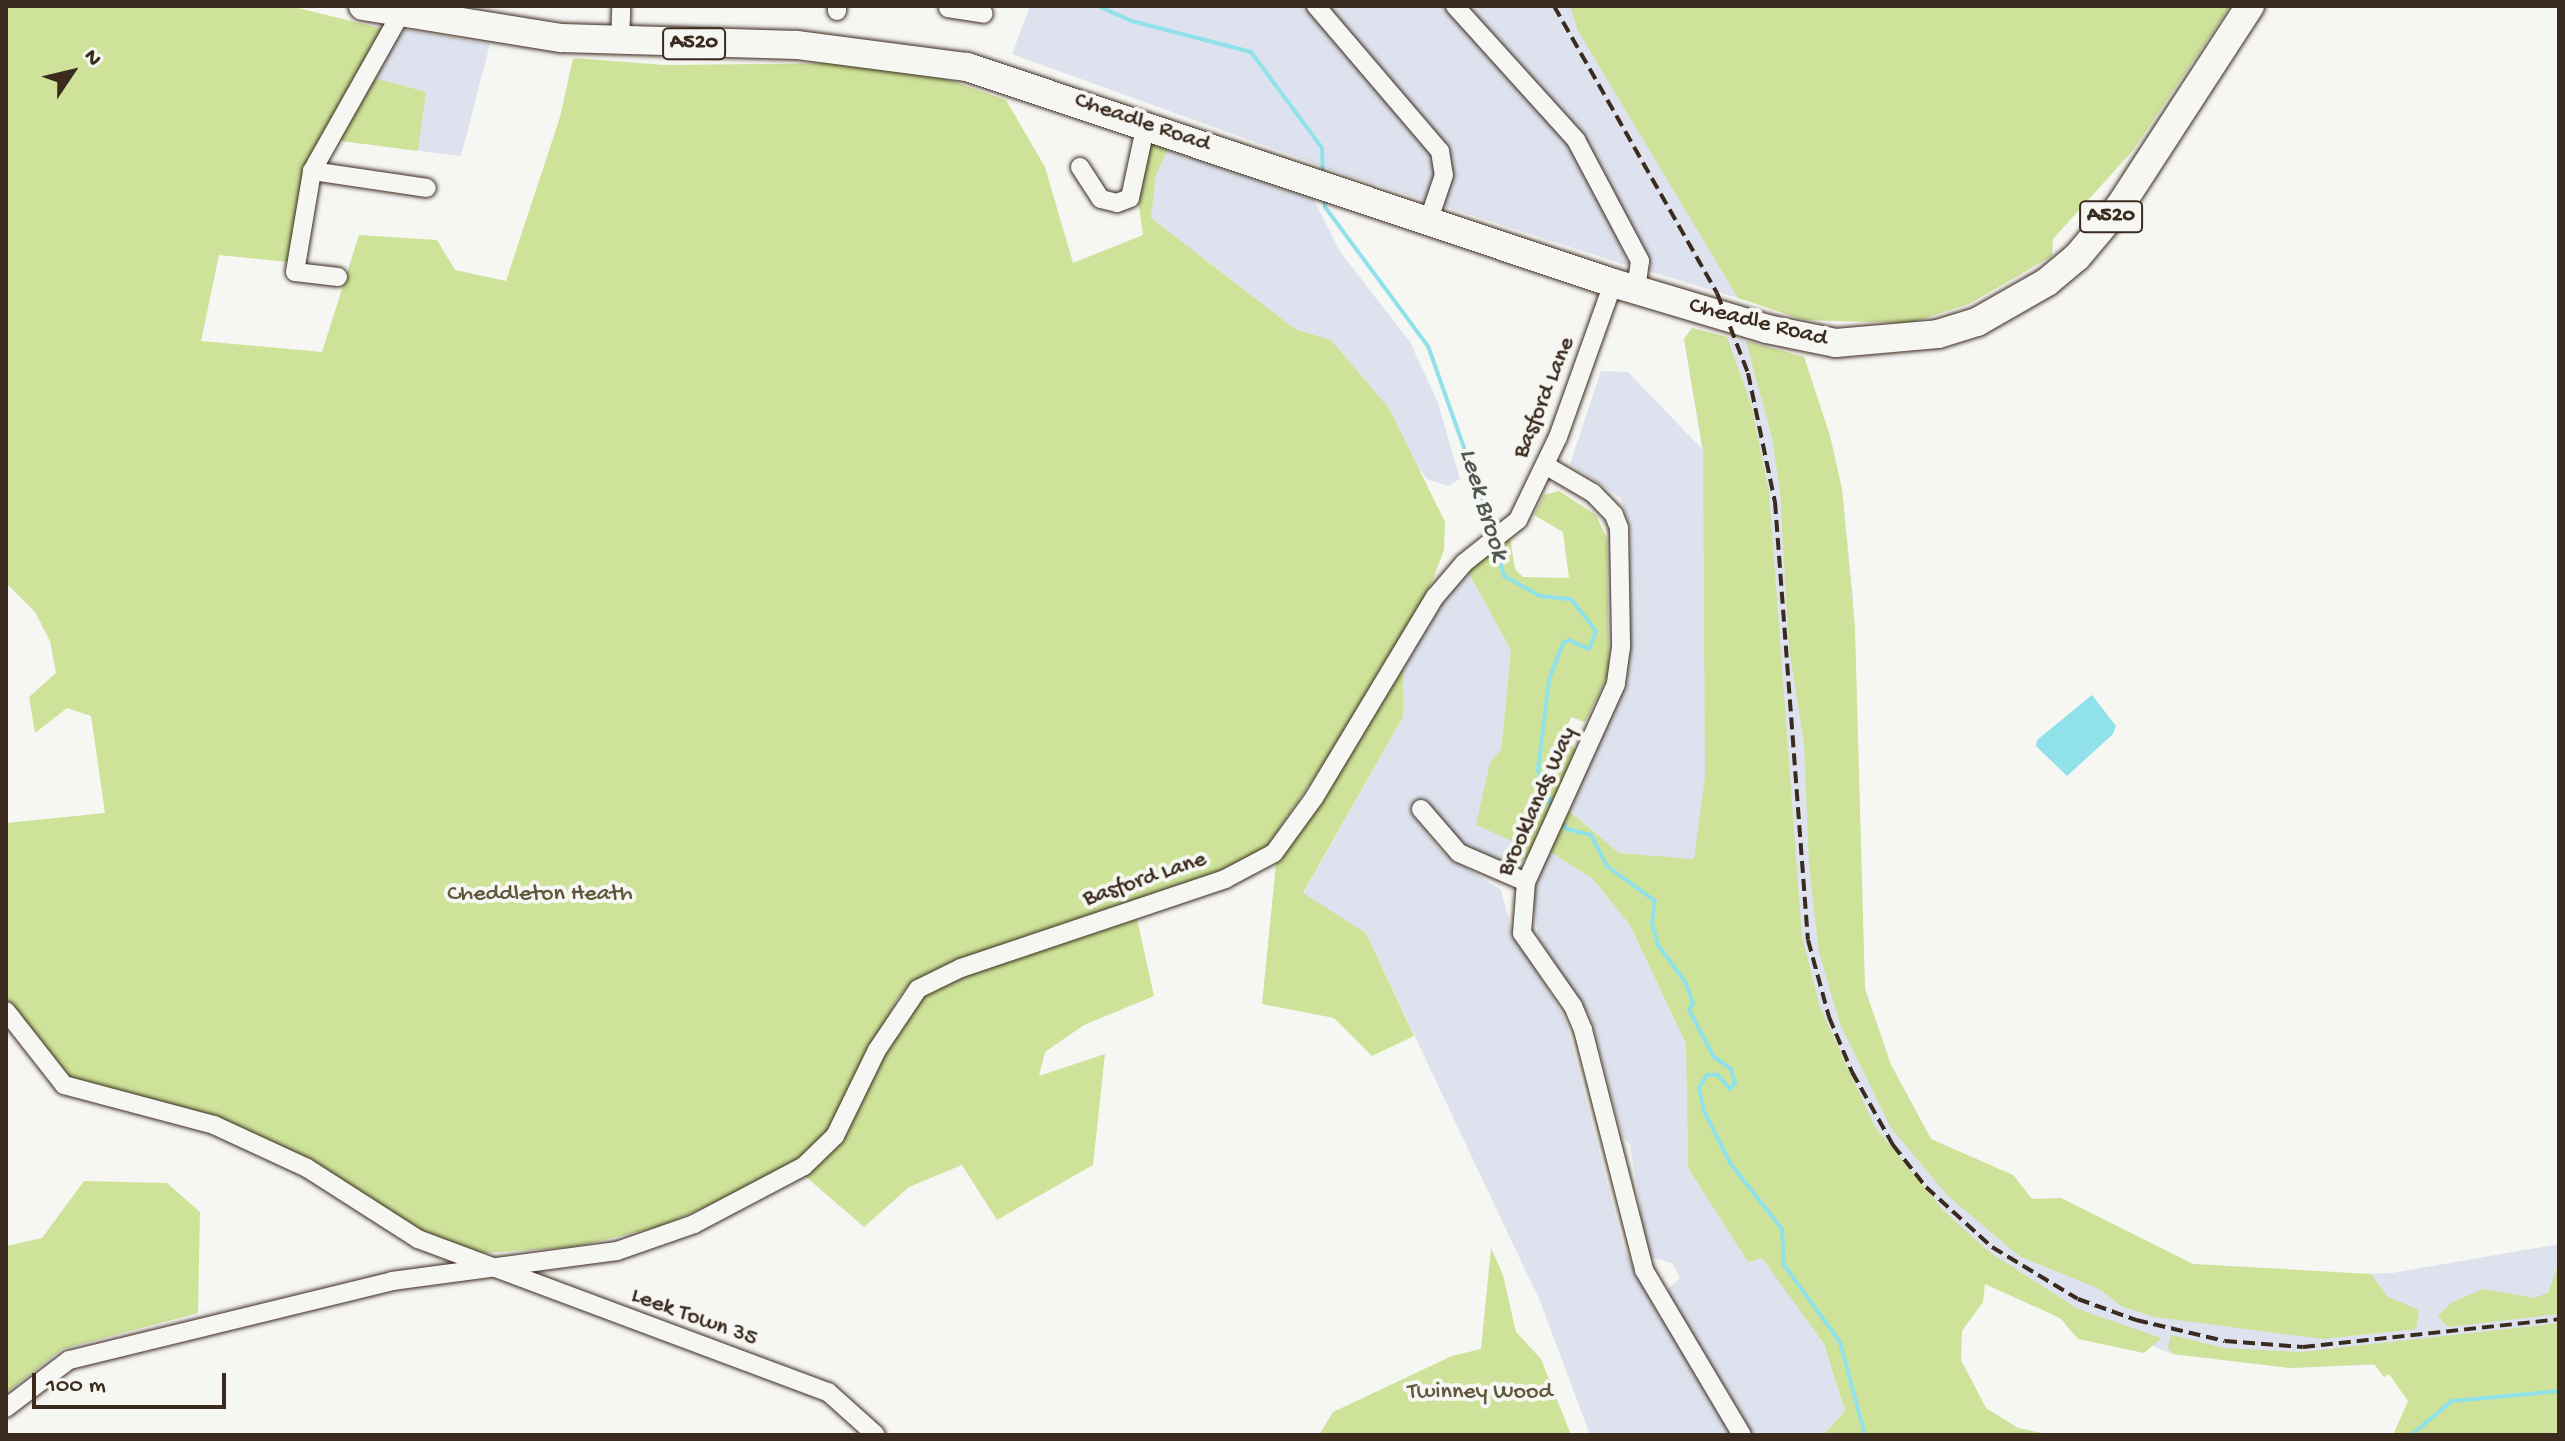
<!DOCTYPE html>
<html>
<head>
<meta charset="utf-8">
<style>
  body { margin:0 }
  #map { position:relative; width:2565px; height:1441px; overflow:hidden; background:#f6f6f2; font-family:"Gochi Hand",sans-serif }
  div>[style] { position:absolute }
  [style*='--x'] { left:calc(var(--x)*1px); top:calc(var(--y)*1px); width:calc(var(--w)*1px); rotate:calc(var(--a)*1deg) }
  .built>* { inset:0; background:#dee2ee }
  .green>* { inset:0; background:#cee399 }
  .water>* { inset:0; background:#90e1e9 }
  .stream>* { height:4px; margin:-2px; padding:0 2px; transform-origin:2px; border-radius:2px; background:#90e1e9 }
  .roads { filter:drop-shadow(0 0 2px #3b2a1e) drop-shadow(0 0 2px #3b2a1e) }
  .minor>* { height:18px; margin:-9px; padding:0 9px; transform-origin:9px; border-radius:9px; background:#f6f6f2 }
  .highway>* { height:28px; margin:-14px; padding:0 14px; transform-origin:14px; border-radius:14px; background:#f6f6f2 }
  .rail>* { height:4px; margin-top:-2px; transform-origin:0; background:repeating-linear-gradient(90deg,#3b2a1e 0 12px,transparent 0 18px) }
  span { translate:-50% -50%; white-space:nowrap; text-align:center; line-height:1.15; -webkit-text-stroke:8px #f6f6f2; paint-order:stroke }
  .shield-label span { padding:2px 6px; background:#f6f6f2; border:2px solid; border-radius:6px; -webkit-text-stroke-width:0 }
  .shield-label { font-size:22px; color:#3b2a1e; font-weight:700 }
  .street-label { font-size:24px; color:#3b2a1e }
  .park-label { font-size:24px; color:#60583d }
  .water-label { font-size:26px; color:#505851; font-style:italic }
  .frame { position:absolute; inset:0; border:8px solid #3b2a1e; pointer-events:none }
  .north { position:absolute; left:32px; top:32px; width:80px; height:80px; -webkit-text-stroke:6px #f6f6f2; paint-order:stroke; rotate:55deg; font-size:22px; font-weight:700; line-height:32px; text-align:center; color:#3b2a1e }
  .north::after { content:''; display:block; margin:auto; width:28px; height:36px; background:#3b2a1e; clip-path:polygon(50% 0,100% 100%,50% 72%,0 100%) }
  .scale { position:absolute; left:32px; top:1373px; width:194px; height:36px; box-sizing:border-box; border:4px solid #3b2a1e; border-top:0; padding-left:10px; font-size:24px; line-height:28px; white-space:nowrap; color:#3b2a1e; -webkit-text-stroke:6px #f6f6f2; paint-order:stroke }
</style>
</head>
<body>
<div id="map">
  <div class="built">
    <div style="clip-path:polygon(1030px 6px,1588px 6px,1755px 296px,1738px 298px,1651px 272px,1582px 151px,1629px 266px,1343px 174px,1012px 54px)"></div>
    <div style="clip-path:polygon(399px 29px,490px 44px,461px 156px,334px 140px)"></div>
    <div style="clip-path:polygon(1168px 150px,1314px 200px,1341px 253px,1410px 342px,1438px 403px,1460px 479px,1448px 486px,1427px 479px,1414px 463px,1389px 408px,1331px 340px,1295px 329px,1151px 218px,1156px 175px)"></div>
    <div style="clip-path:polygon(1692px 328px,1804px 357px,1830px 436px,1842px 489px,1853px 598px,1865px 989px,1891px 1065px,1931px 1139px,1955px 1169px,2193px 1264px,2316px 1275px,2392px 1273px,2559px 1244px,2559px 1343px,2390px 1364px,2291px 1368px,2173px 1354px,2152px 1346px,2144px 1353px,1965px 1273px,1694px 860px,1619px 853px,1569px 811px,1627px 682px,1631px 532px,1621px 498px,1570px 464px,1601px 371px,1628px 372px,1702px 449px,1684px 339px)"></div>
    <div style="clip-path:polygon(1467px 570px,1511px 650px,1501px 751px,1490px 762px,1487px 786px,1513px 841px,1505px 863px,1478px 854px,1449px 833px,1424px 798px,1409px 810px,1442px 852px,1501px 890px,1511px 928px,1566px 1021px,1623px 1246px,1661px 1320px,1667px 1318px,1736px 1435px,1590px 1435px,1540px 1301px,1366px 933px,1303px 894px,1403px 717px,1403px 665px,1442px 597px)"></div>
    <div style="clip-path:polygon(1547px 850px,1593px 879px,1630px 925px,1686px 1044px,1688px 1168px,1749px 1262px,1762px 1257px,1824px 1344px,1845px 1411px,1823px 1435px,1748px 1435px,1669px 1306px,1668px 1289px,1680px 1278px,1672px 1263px,1648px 1256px,1630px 1144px,1623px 1138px,1591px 1018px,1538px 937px,1533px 897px)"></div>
  </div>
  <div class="green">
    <div style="clip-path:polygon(6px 6px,290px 6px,383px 29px,306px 165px,290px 262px,219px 255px,201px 341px,322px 352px,359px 235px,437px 240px,455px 270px,506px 281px,560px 117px,573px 58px,665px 65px,841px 63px,940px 77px,1006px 100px,1045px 167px,1073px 263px,1143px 235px,1136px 187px,1150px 141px,1168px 150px,1156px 175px,1151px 218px,1295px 329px,1331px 340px,1389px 408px,1445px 522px,1444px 550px,1428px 592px,1366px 701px,1266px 848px,1216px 876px,957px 961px,912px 982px,897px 999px,829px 1131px,801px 1158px,758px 1185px,658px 1227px,574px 1247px,482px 1253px,422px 1234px,314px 1165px,66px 1079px,6px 1001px,6px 823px,105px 813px,91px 716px,67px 708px,35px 733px,29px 697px,56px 673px,50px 641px,35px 612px,6px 583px)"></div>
    <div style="clip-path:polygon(1570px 6px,2230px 6px,2134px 149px,2053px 239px,2052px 256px,1969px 304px,1910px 323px,1804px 320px,1738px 298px,1578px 31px)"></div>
    <div style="clip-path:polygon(371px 77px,426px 92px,418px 151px,334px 140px)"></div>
    <div style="clip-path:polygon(1692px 328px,1727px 337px,1751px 404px,1769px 492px,1802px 937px,1820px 1007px,1875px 1127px,1943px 1210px,1988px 1251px,2078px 1309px,2161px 1338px,2144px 1353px,2078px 1339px,2060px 1318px,1985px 1284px,1983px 1302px,1962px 1331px,1961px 1360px,1986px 1408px,2018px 1428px,2052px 1435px,1823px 1435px,1845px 1411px,1824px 1344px,1762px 1258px,1748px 1262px,1688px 1168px,1686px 1044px,1630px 925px,1593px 879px,1547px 850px,1569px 811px,1619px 853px,1694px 859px,1705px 776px,1703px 450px,1684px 339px)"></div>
    <div style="clip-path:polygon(1746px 341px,1804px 357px,1830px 436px,1842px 489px,1855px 628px,1865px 989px,1891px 1065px,1931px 1139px,2013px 1175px,2032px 1199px,2061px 1198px,2193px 1264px,2371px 1274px,2388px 1297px,2419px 1310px,2416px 1329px,2323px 1339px,2155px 1317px,2121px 1306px,2099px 1289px,2019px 1256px,1948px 1196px,1891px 1128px,1840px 1024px,1819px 952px,1809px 866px,1804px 743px,1789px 648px,1780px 492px,1772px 438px)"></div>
    <div style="clip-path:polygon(1559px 491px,1596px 515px,1607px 539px,1609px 673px,1585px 722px,1571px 717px,1563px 737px,1577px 751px,1528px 856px,1511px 870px,1505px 863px,1512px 841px,1476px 825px,1490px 762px,1501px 750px,1511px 650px,1467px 570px,1510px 538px,1515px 569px,1523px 577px,1569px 578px,1563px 532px,1534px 515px,1544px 495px)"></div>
    <div style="clip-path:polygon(1403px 665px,1403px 717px,1303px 893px,1366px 933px,1414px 1036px,1372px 1056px,1334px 1018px,1262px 1004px,1276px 864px)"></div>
    <div style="clip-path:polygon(1137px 919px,1154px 996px,1084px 1025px,1045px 1052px,1039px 1076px,1105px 1054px,1093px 1165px,997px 1220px,962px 1165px,909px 1187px,864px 1227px,805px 1176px,907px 1011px,924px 993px,963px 975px)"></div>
    <div style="clip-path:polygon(84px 1181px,167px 1183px,200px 1212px,198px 1313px,62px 1349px,6px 1393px,6px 1246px,42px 1238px)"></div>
    <div style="clip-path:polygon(1491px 1248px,1503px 1275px,1516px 1332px,1541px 1359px,1571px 1435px,1319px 1435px,1333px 1412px,1452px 1356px,1481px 1349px)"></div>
    <div style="clip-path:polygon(2559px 1263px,2559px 1314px,2448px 1327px,2438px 1316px,2451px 1303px,2483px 1289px,2534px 1298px,2548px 1293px)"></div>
    <div style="clip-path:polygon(2559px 1323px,2559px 1435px,2393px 1435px,2408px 1401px,2389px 1374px,2384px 1377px,2374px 1364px,2291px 1368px,2173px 1354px,2168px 1348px,2171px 1335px,2225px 1348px,2301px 1352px)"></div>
  </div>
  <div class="water">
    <div style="clip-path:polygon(2092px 695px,2116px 726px,2113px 734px,2067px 776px,2036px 746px,2037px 740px)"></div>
  </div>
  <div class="stream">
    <div style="--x:1098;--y:6;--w:37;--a:24"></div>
    <div style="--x:1132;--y:21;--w:123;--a:14.6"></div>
    <div style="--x:1251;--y:52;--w:119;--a:53.5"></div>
    <div style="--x:1322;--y:148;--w:26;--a:88"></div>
    <div style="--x:1324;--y:199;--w:8;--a:83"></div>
    <div style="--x:1325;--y:207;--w:173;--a:53.5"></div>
    <div style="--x:1428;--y:346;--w:197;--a:70.5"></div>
    <div style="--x:1496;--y:545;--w:32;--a:76"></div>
    <div style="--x:1504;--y:576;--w:41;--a:29.1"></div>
    <div style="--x:1540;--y:596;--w:31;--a:6"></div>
    <div style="--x:1571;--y:599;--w:41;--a:52"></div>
    <div style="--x:1596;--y:631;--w:19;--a:111"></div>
    <div style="--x:1589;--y:649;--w:22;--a:-156"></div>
    <div style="--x:1569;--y:640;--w:7;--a:153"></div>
    <div style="--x:1563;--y:643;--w:40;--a:111"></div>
    <div style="--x:1549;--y:680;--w:91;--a:97"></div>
    <div style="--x:1538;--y:770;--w:42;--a:69"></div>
    <div style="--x:1560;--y:820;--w:11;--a:52"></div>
    <div style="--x:1567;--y:829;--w:25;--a:14"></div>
    <div style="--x:1591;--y:835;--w:35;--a:63"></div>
    <div style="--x:1607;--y:866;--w:59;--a:36.1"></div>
    <div style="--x:1655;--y:901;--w:22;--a:98"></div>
    <div style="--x:1652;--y:923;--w:23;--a:75"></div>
    <div style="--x:1658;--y:945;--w:47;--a:53.6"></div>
    <div style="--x:1686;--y:983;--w:21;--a:71"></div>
    <div style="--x:1693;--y:1003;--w:8;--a:120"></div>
    <div style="--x:1689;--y:1010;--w:53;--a:62"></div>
    <div style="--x:1714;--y:1057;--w:21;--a:35"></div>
    <div style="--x:1731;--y:1069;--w:15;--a:74"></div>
    <div style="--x:1735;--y:1083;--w:8;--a:130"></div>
    <div style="--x:1730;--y:1089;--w:18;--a:-131"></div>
    <div style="--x:1718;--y:1075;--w:11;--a:180"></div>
    <div style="--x:1707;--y:1075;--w:15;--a:122"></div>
    <div style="--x:1699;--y:1088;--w:24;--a:78"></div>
    <div style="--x:1704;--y:1111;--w:58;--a:63.4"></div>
    <div style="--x:1730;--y:1163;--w:84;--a:51.8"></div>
    <div style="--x:1782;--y:1229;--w:36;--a:87"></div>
    <div style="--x:1784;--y:1265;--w:95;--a:54"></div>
    <div style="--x:1840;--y:1342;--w:96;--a:75"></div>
    <div style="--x:2411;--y:1435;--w:53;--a:-39.7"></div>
    <div style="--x:2452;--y:1401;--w:107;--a:-5.3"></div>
  </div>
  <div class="roads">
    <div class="minor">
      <div style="--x:1316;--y:6;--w:191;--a:49.5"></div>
      <div style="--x:1440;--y:151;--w:24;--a:81"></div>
      <div style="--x:1444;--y:175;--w:50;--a:108.8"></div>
      <div style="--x:1455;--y:6;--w:181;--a:47.9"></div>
      <div style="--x:1576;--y:140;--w:137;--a:62.1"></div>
      <div style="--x:1640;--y:261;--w:29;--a:98"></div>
      <div style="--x:948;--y:8;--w:36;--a:9"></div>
      <div style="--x:837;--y:11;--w:5;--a:-90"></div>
      <div style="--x:620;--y:43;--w:37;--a:-88"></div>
      <div style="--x:1080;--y:167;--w:38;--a:57"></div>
      <div style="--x:1101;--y:199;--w:16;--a:14"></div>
      <div style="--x:1117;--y:203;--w:14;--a:-21"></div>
      <div style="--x:1130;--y:198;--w:76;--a:-77.8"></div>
      <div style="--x:312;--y:171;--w:116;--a:8.4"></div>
      <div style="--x:338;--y:277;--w:43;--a:-173.4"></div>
      <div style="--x:295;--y:272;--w:102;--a:-80.4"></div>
      <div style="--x:312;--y:171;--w:181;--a:-60.6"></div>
      <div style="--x:1545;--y:465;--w:56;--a:30.3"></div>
      <div style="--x:1593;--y:493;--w:30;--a:46"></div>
      <div style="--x:1614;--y:515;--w:14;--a:69"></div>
      <div style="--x:1619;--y:528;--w:119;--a:89"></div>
      <div style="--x:1621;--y:647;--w:37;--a:98"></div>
      <div style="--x:1616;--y:684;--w:217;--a:114.4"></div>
      <div style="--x:1526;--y:882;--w:51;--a:94.5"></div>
      <div style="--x:1522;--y:933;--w:89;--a:55.1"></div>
      <div style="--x:1573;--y:1006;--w:26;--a:67"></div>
      <div style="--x:1583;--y:1030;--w:248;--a:75.7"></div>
      <div style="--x:1644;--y:1270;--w:192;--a:59.3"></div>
      <div style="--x:1421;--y:809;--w:58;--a:49.2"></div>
      <div style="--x:1459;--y:853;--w:73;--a:23.4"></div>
      <div style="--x:6;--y:1011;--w:94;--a:51.9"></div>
      <div style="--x:64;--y:1085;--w:155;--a:14.9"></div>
      <div style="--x:214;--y:1125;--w:102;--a:24.8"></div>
      <div style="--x:307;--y:1168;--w:132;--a:32.6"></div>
      <div style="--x:418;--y:1239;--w:438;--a:20.5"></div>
      <div style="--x:828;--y:1392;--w:64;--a:41.9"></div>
      <div style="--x:6;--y:1408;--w:79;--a:-37.3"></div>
      <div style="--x:69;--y:1360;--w:333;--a:-13.7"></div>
      <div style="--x:392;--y:1281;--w:227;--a:-7.6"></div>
      <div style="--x:617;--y:1251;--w:82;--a:-19.3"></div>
      <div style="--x:694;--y:1224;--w:124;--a:-27.8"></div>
      <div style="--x:804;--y:1166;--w:43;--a:-44.1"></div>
      <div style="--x:835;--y:1136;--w:96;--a:-64"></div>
      <div style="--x:877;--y:1050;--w:73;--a:-56.1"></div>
      <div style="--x:918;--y:989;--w:48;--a:-26"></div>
      <div style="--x:961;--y:968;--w:279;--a:-18.6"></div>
      <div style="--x:1225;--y:879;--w:55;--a:-28"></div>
      <div style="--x:1274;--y:853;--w:68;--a:-54"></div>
      <div style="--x:1314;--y:798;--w:235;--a:-59"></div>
      <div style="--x:1435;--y:597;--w:45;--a:-49.5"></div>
      <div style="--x:1464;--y:563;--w:69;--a:-38.5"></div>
      <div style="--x:1518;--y:520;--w:92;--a:-64.3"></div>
      <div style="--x:1558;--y:437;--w:164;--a:-70.3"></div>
    </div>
    <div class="highway">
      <div style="--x:363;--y:6;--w:201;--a:9.2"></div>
      <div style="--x:561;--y:38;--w:236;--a:1.7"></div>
      <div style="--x:797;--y:45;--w:171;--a:7.4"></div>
      <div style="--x:967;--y:67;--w:681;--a:18.49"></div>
      <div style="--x:1613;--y:283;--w:161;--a:16.6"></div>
      <div style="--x:1767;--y:329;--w:70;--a:11.5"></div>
      <div style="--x:1836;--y:343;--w:102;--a:-5"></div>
      <div style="--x:1938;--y:334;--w:41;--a:-17.1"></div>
      <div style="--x:1977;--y:322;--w:81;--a:-29.7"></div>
      <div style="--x:2047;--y:282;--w:39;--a:-40"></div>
      <div style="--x:2077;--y:257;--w:67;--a:-49.9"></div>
      <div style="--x:2120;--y:206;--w:239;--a:-57"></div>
    </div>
  </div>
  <div class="rail">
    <div style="--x:1554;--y:6;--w:330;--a:60.4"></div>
    <div style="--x:1717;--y:293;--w:86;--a:68.8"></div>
    <div style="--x:1748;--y:373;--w:132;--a:78.2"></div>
    <div style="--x:1775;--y:502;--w:439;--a:85.7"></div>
    <div style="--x:1808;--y:940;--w:80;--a:74.7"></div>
    <div style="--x:1829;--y:1017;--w:60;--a:67.3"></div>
    <div style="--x:1852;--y:1072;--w:84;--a:60.7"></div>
    <div style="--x:1893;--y:1145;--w:53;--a:51.8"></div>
    <div style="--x:1926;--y:1187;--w:89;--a:42.3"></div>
    <div style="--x:1992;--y:1247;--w:100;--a:31.2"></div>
    <div style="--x:2078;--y:1299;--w:62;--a:19.9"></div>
    <div style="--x:2136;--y:1320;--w:91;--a:13.3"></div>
    <div style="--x:2225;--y:1341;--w:78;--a:4.4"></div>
    <div style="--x:2303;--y:1347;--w:258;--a:-6.2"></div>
  </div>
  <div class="shield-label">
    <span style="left:694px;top:44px">A520</span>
    <span style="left:2111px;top:217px">A520</span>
  </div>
  <div class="street-label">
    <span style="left:1142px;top:123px;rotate:19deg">Cheadle Road</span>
    <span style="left:1758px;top:323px;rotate:14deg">Cheadle Road</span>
    <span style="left:1545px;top:398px;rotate:-68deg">Basford Lane</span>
    <span style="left:1538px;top:802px;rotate:-66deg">Brooklands Way</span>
    <span style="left:1145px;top:880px;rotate:-19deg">Basford Lane</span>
    <span style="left:694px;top:1318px;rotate:20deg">Leek Town 35</span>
  </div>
  <div class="park-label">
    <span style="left:540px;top:895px">Cheddleton Heath</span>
    <span style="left:1480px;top:1393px">Twinney Wood</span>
  </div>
  <div class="water-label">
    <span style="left:1482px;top:505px;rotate:73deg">Leek Brook</span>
  </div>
  <div class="frame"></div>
  <div class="north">N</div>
  <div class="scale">100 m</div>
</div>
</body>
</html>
